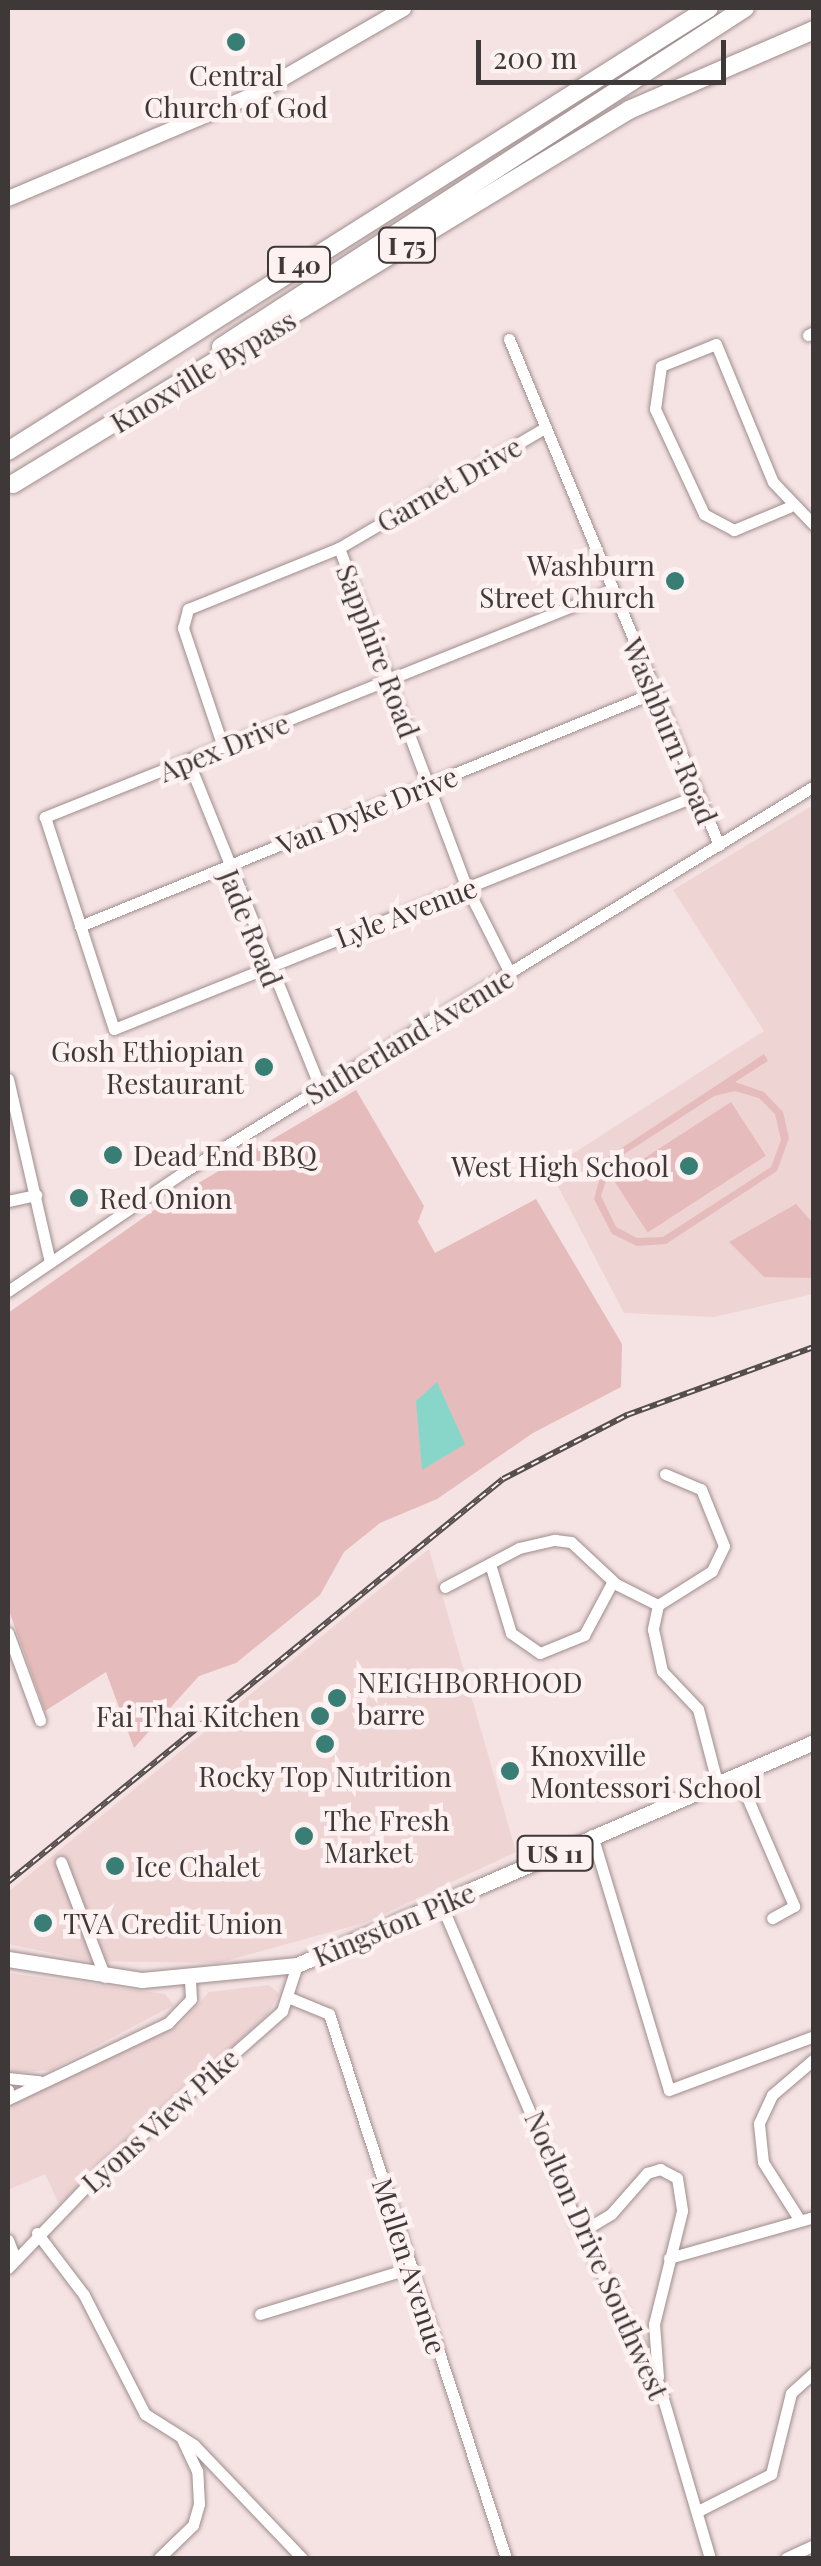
<!DOCTYPE html>
<html>
<head>
<meta charset="utf-8">
<style>
  body { margin:0 }
  #map { position:relative; width:821px; height:2566px; overflow:hidden; background:#f5e2e2; font-family:"Playfair Display",serif }
  div>[style] { position:absolute }
  [style*='--x'] { left:calc(var(--x)*1px); top:calc(var(--y)*1px); width:calc(var(--w)*1px); rotate:calc(var(--a)*1deg) }
  .built>* { inset:0; background:#efd4d4 }
  .green>* { inset:0; background:#e6bbbb; transform-origin:0 0 }
  .water>* { inset:0; background:#88d6ca }
  .roads { filter:drop-shadow(0 0 2px #9e8d8d) drop-shadow(0 0 2px #9e8d8d) }
  .minor>* { height:11px; margin:-5.5px; padding:0 5.5px; transform-origin:5.5px; border-radius:5.5px; background:#fff }
  .major>* { height:15px; margin:-7.5px; padding:0 7.5px; transform-origin:7.5px; border-radius:7.5px; background:#fff }
  .highway>* { height:18px; margin:-9px; padding:0 9px; transform-origin:9px; border-radius:9px; background:#fff }
  .rail>* { height:6px; margin-top:-3px; transform-origin:0; background:repeating-linear-gradient(90deg,#fdf1f1 0 8px,#564d4d 0 16px); box-sizing:border-box; border-block:2px solid #564d4d }
  .dots>* { width:28px; height:28px; translate:-50% -50%; box-sizing:border-box; border:5px solid #fdf1f1; border-radius:50% }
  span { translate:-50% -50%; white-space:nowrap; text-align:center; line-height:1.15; -webkit-text-stroke:9px #fdf1f1; paint-order:stroke }
  .shield-label span { padding:2px 8px; background:#fdf1f1; border:2px solid; border-radius:8px; -webkit-text-stroke-width:0 }
  .shield-label { font-size:25px; color:#3f3838; font-weight:700 }
  .poi-label { font-size:28px; color:#3f3838 }
  .right { translate:-100% -50%; text-align:right }
  .left { translate:0 -50%; text-align:left }
  .street-label { font-size:28px; color:#3f3838 }
  .frame { position:absolute; inset:0; border:10px solid #3f3838; pointer-events:none }
  .scale { position:absolute; left:476px; top:40px; width:250px; height:45px; box-sizing:border-box; border:5px solid #3f3838; border-top:0; padding-left:12px; font-size:30px; line-height:35px; white-space:nowrap; color:#3f3838; -webkit-text-stroke:8px #fdf1f1; paint-order:stroke }
</style>
</head>
<body>
<div id="map">
  <div class="built">
    <div style="clip-path:polygon(813px 805px,813px 1294px,714px 1317px,624px 1313px,549px 1169px,764px 1031px,673px 890px)"></div>
    <div style="clip-path:polygon(429px 1549px,516px 1852px,367px 1922px,218px 1963px,90px 1961px,8px 1944px,8px 1892px)"></div>
    <div style="clip-path:polygon(8px 1973px,165px 1994px,174px 2005px,51px 2070px,8px 2073px)"></div>
    <div style="clip-path:polygon(269px 1985px,279px 1994px,268px 2014px,59px 2204px,45px 2174px,8px 2190px,8px 2106px,180px 2025px,209px 1992px)"></div>
  </div>
  <div class="green">
    <div style="clip-path:polygon(evenodd,764px 1054px,768px 1061px,735px 1082px,764px 1092px,783px 1112px,789px 1138px,777px 1171px,666px 1244px,637px 1246px,612px 1234px,594px 1199px,605px 1159px,764px 1054px,735px 1091px,759px 1098px,775px 1114px,781px 1140px,771px 1167px,663px 1237px,637px 1238px,616px 1227px,601px 1196px,612px 1162px,714px 1096px,735px 1091px)"></div>
    <div style="clip-path:polygon(356px 1090px,424px 1206px,418px 1222px,435px 1253px,536px 1199px,622px 1344px,621px 1387px,533px 1433px,437px 1499px,380px 1523px,344px 1552px,320px 1595px,236px 1663px,199px 1676px,134px 1748px,106px 1672px,45px 1711px,8px 1608px,8px 1313px,163px 1204px)"></div>
    <div style="left:731px;top:1102px;width:64px;height:141px;rotate:57deg"></div>
    <div style="clip-path:polygon(796px 1204px,813px 1223px,813px 1278px,764px 1277px,729px 1242px)"></div>
  </div>
  <div class="water">
    <div style="clip-path:polygon(437px 1382px,465px 1444px,422px 1470px,416px 1401px)"></div>
  </div>
  <div class="roads">
    <div class="minor">
      <div style="--x:808;--y:335;--w:7;--a:-27"></div>
      <div style="--x:509;--y:339;--w:548;--a:67.46"></div>
      <div style="--x:789;--y:507;--w:60;--a:157.3"></div>
      <div style="--x:734;--y:530;--w:34;--a:-152"></div>
      <div style="--x:704;--y:514;--w:116;--a:-115"></div>
      <div style="--x:655;--y:409;--w:43;--a:-82.1"></div>
      <div style="--x:661;--y:366;--w:59;--a:-21.8"></div>
      <div style="--x:716;--y:344;--w:149;--a:67.6"></div>
      <div style="--x:773;--y:482;--w:59;--a:46.4"></div>
      <div style="--x:339;--y:548;--w:363;--a:69.4"></div>
      <div style="--x:467;--y:888;--w:97;--a:63.2"></div>
      <div style="--x:610;--y:591;--w:609;--a:158.2"></div>
      <div style="--x:45;--y:817;--w:223;--a:72"></div>
      <div style="--x:114;--y:1029;--w:629;--a:-21.84"></div>
      <div style="--x:223;--y:747;--w:126;--a:-108.6"></div>
      <div style="--x:183;--y:628;--w:20;--a:-75"></div>
      <div style="--x:188;--y:609;--w:163;--a:-22"></div>
      <div style="--x:339;--y:548;--w:238;--a:-30.3"></div>
      <div style="--x:189;--y:763;--w:352;--a:68"></div>
      <div style="--x:80;--y:926;--w:619;--a:-22.13"></div>
      <div style="--x:8;--y:1079;--w:188;--a:77.1"></div>
      <div style="--x:8;--y:1201;--w:29;--a:-12"></div>
      <div style="--x:8;--y:1291;--w:210;--a:-34.1"></div>
      <div style="--x:182;--y:1173;--w:741;--a:-31.48"></div>
      <div style="--x:665;--y:1474;--w:39;--a:23"></div>
      <div style="--x:701;--y:1489;--w:61;--a:68"></div>
      <div style="--x:724;--y:1546;--w:28;--a:116"></div>
      <div style="--x:712;--y:1571;--w:64;--a:147.8"></div>
      <div style="--x:658;--y:1605;--w:25;--a:102"></div>
      <div style="--x:653;--y:1629;--w:43;--a:77.9"></div>
      <div style="--x:662;--y:1671;--w:52;--a:46.5"></div>
      <div style="--x:698;--y:1709;--w:75;--a:75.4"></div>
      <div style="--x:490;--y:1564;--w:72;--a:73.1"></div>
      <div style="--x:511;--y:1633;--w:35;--a:35"></div>
      <div style="--x:540;--y:1653;--w:48;--a:-22.2"></div>
      <div style="--x:584;--y:1635;--w:61;--a:-61.8"></div>
      <div style="--x:445;--y:1587;--w:84;--a:-27.8"></div>
      <div style="--x:519;--y:1548;--w:37;--a:-13"></div>
      <div style="--x:555;--y:1540;--w:16;--a:7"></div>
      <div style="--x:571;--y:1542;--w:62;--a:43"></div>
      <div style="--x:616;--y:1584;--w:47;--a:26.6"></div>
      <div style="--x:8;--y:1633;--w:93;--a:69.8"></div>
      <div style="--x:737;--y:1774;--w:144;--a:66.6"></div>
      <div style="--x:794;--y:1906;--w:25;--a:151"></div>
      <div style="--x:592;--y:1835;--w:266;--a:73.2"></div>
      <div style="--x:669;--y:2090;--w:155;--a:-20.4"></div>
      <div style="--x:61;--y:1862;--w:123;--a:69.1"></div>
      <div style="--x:441;--y:1904;--w:357;--a:66.9"></div>
      <div style="--x:581;--y:2232;--w:172;--a:63"></div>
      <div style="--x:659;--y:2385;--w:180;--a:73.6"></div>
      <div style="--x:290;--y:1998;--w:42;--a:22.3"></div>
      <div style="--x:329;--y:2014;--w:572;--a:71.98"></div>
      <div style="--x:8;--y:2078;--w:31;--a:6"></div>
      <div style="--x:8;--y:2090;--w:1;--a:90"></div>
      <div style="--x:8;--y:2099;--w:177;--a:-25.4"></div>
      <div style="--x:168;--y:2023;--w:33;--a:-46"></div>
      <div style="--x:191;--y:1999;--w:19;--a:-93"></div>
      <div style="--x:799;--y:2219;--w:67;--a:-122.3"></div>
      <div style="--x:763;--y:2162;--w:39;--a:-96"></div>
      <div style="--x:759;--y:2123;--w:31;--a:-65"></div>
      <div style="--x:772;--y:2095;--w:55;--a:-40.6"></div>
      <div style="--x:581;--y:2232;--w:35;--a:-31"></div>
      <div style="--x:611;--y:2214;--w:55;--a:-48.7"></div>
      <div style="--x:647;--y:2173;--w:14;--a:-17"></div>
      <div style="--x:660;--y:2169;--w:19;--a:28"></div>
      <div style="--x:677;--y:2178;--w:33;--a:81"></div>
      <div style="--x:682;--y:2211;--w:116;--a:103.9"></div>
      <div style="--x:654;--y:2324;--w:53;--a:85.7"></div>
      <div style="--x:37;--y:2233;--w:78;--a:52.8"></div>
      <div style="--x:84;--y:2295;--w:134;--a:62.9"></div>
      <div style="--x:145;--y:2414;--w:58;--a:32.3"></div>
      <div style="--x:194;--y:2445;--w:156;--a:46.3"></div>
      <div style="--x:8;--y:2240;--w:19;--a:69"></div>
      <div style="--x:669;--y:2258;--w:151;--a:-15.8"></div>
      <div style="--x:8;--y:2268;--w:139;--a:-46.2"></div>
      <div style="--x:104;--y:2168;--w:237;--a:-41.4"></div>
      <div style="--x:282;--y:2011;--w:48;--a:-71.9"></div>
      <div style="--x:260;--y:2314;--w:157;--a:-17"></div>
      <div style="--x:700;--y:2510;--w:80;--a:-26.9"></div>
      <div style="--x:771;--y:2474;--w:83;--a:-76.1"></div>
      <div style="--x:791;--y:2393;--w:31;--a:-42"></div>
      <div style="--x:159;--y:2558;--w:47;--a:-44.1"></div>
      <div style="--x:193;--y:2525;--w:22;--a:-74"></div>
      <div style="--x:199;--y:2504;--w:33;--a:-93"></div>
      <div style="--x:197;--y:2471;--w:38;--a:-115"></div>
      <div style="--x:786;--y:2558;--w:31;--a:-25"></div>
    </div>
    <div class="major">
      <div style="--x:8;--y:198;--w:269;--a:-22.9"></div>
      <div style="--x:256;--y:93;--w:170;--a:-30"></div>
      <div style="--x:8;--y:1959;--w:136;--a:8.9"></div>
      <div style="--x:142;--y:1980;--w:156;--a:-5.5"></div>
      <div style="--x:297;--y:1965;--w:563;--a:-23.33"></div>
    </div>
    <div class="highway">
      <div style="--x:221;--y:347;--w:624;--a:-32.9"></div>
      <div style="--x:8;--y:451;--w:829;--a:-32.29"></div>
      <div style="--x:13;--y:484;--w:721;--a:-31.26"></div>
      <div style="--x:629;--y:110;--w:202;--a:-23.4"></div>
    </div>
  </div>
  <div class="rail">
    <div style="--x:8;--y:1882;--w:638;--a:-39.15"></div>
    <div style="--x:503;--y:1479;--w:140;--a:-27.3"></div>
    <div style="--x:627;--y:1415;--w:199;--a:-20"></div>
  </div>
  <div class="dots">
    <div style="left:236px;top:42px;background:#397e74"></div>
    <div style="left:675px;top:581px;background:#397e74"></div>
    <div style="left:264px;top:1067px;background:#397e74"></div>
    <div style="left:113px;top:1155px;background:#397e74"></div>
    <div style="left:689px;top:1166px;background:#397e74"></div>
    <div style="left:79px;top:1198px;background:#397e74"></div>
    <div style="left:337px;top:1698px;background:#397e74"></div>
    <div style="left:320px;top:1716px;background:#397e74"></div>
    <div style="left:325px;top:1744px;background:#397e74"></div>
    <div style="left:510px;top:1771px;background:#397e74"></div>
    <div style="left:304px;top:1836px;background:#397e74"></div>
    <div style="left:115px;top:1866px;background:#397e74"></div>
    <div style="left:43px;top:1923px;background:#397e74"></div>
  </div>
  <div class="shield-label">
    <span style="left:407px;top:245px">I 75</span>
    <span style="left:299px;top:264px">I 40</span>
    <span style="left:555px;top:1853px">US 11</span>
  </div>
  <div class="poi-label">
    <span style="left:236px;top:91px">Central<br>Church of God</span>
    <span class="right" style="left:655px;top:581px">Washburn<br>Street Church</span>
    <span class="right" style="left:244px;top:1067px">Gosh Ethiopian<br>Restaurant</span>
    <span class="left" style="left:133px;top:1155px">Dead End BBQ</span>
    <span class="right" style="left:669px;top:1166px">West High School</span>
    <span class="left" style="left:99px;top:1198px">Red Onion</span>
    <span class="left" style="left:357px;top:1698px">NEIGHBORHOOD<br>barre</span>
    <span class="right" style="left:300px;top:1716px">Fai Thai Kitchen</span>
    <span class="left" style="left:530px;top:1771px">Knoxville<br>Montessori School</span>
    <span style="left:325px;top:1776px">Rocky Top Nutrition</span>
    <span class="left" style="left:324px;top:1836px">The Fresh<br>Market</span>
    <span class="left" style="left:135px;top:1866px">Ice Chalet</span>
    <span class="left" style="left:63px;top:1923px">TVA Credit Union</span>
  </div>
  <div class="street-label">
    <span style="left:203px;top:371px;rotate:-31deg">Knoxville Bypass</span>
    <span style="left:449px;top:484px;rotate:-30deg">Garnet Drive</span>
    <span style="left:378px;top:651px;rotate:69deg">Sapphire Road</span>
    <span style="left:670px;top:731px;rotate:67deg">Washburn Road</span>
    <span style="left:224px;top:747px;rotate:-22deg">Apex Drive</span>
    <span style="left:367px;top:810px;rotate:-22deg">Van Dyke Drive</span>
    <span style="left:406px;top:912px;rotate:-21deg">Lyle Avenue</span>
    <span style="left:251px;top:928px;rotate:68deg">Jade Road</span>
    <span style="left:409px;top:1036px;rotate:-31deg">Sutherland Avenue</span>
    <span style="left:394px;top:1924px;rotate:-23deg">Kingston Pike</span>
    <span style="left:160px;top:2120px;rotate:-42deg">Lyons View Pike</span>
    <span style="left:597px;top:2255px;rotate:66deg">Noelton Drive Southwest</span>
    <span style="left:410px;top:2266px;rotate:72deg">Mellen Avenue</span>
  </div>
  <div class="frame"></div>
  <div class="scale">200 m</div>
</div>
</body>
</html>
